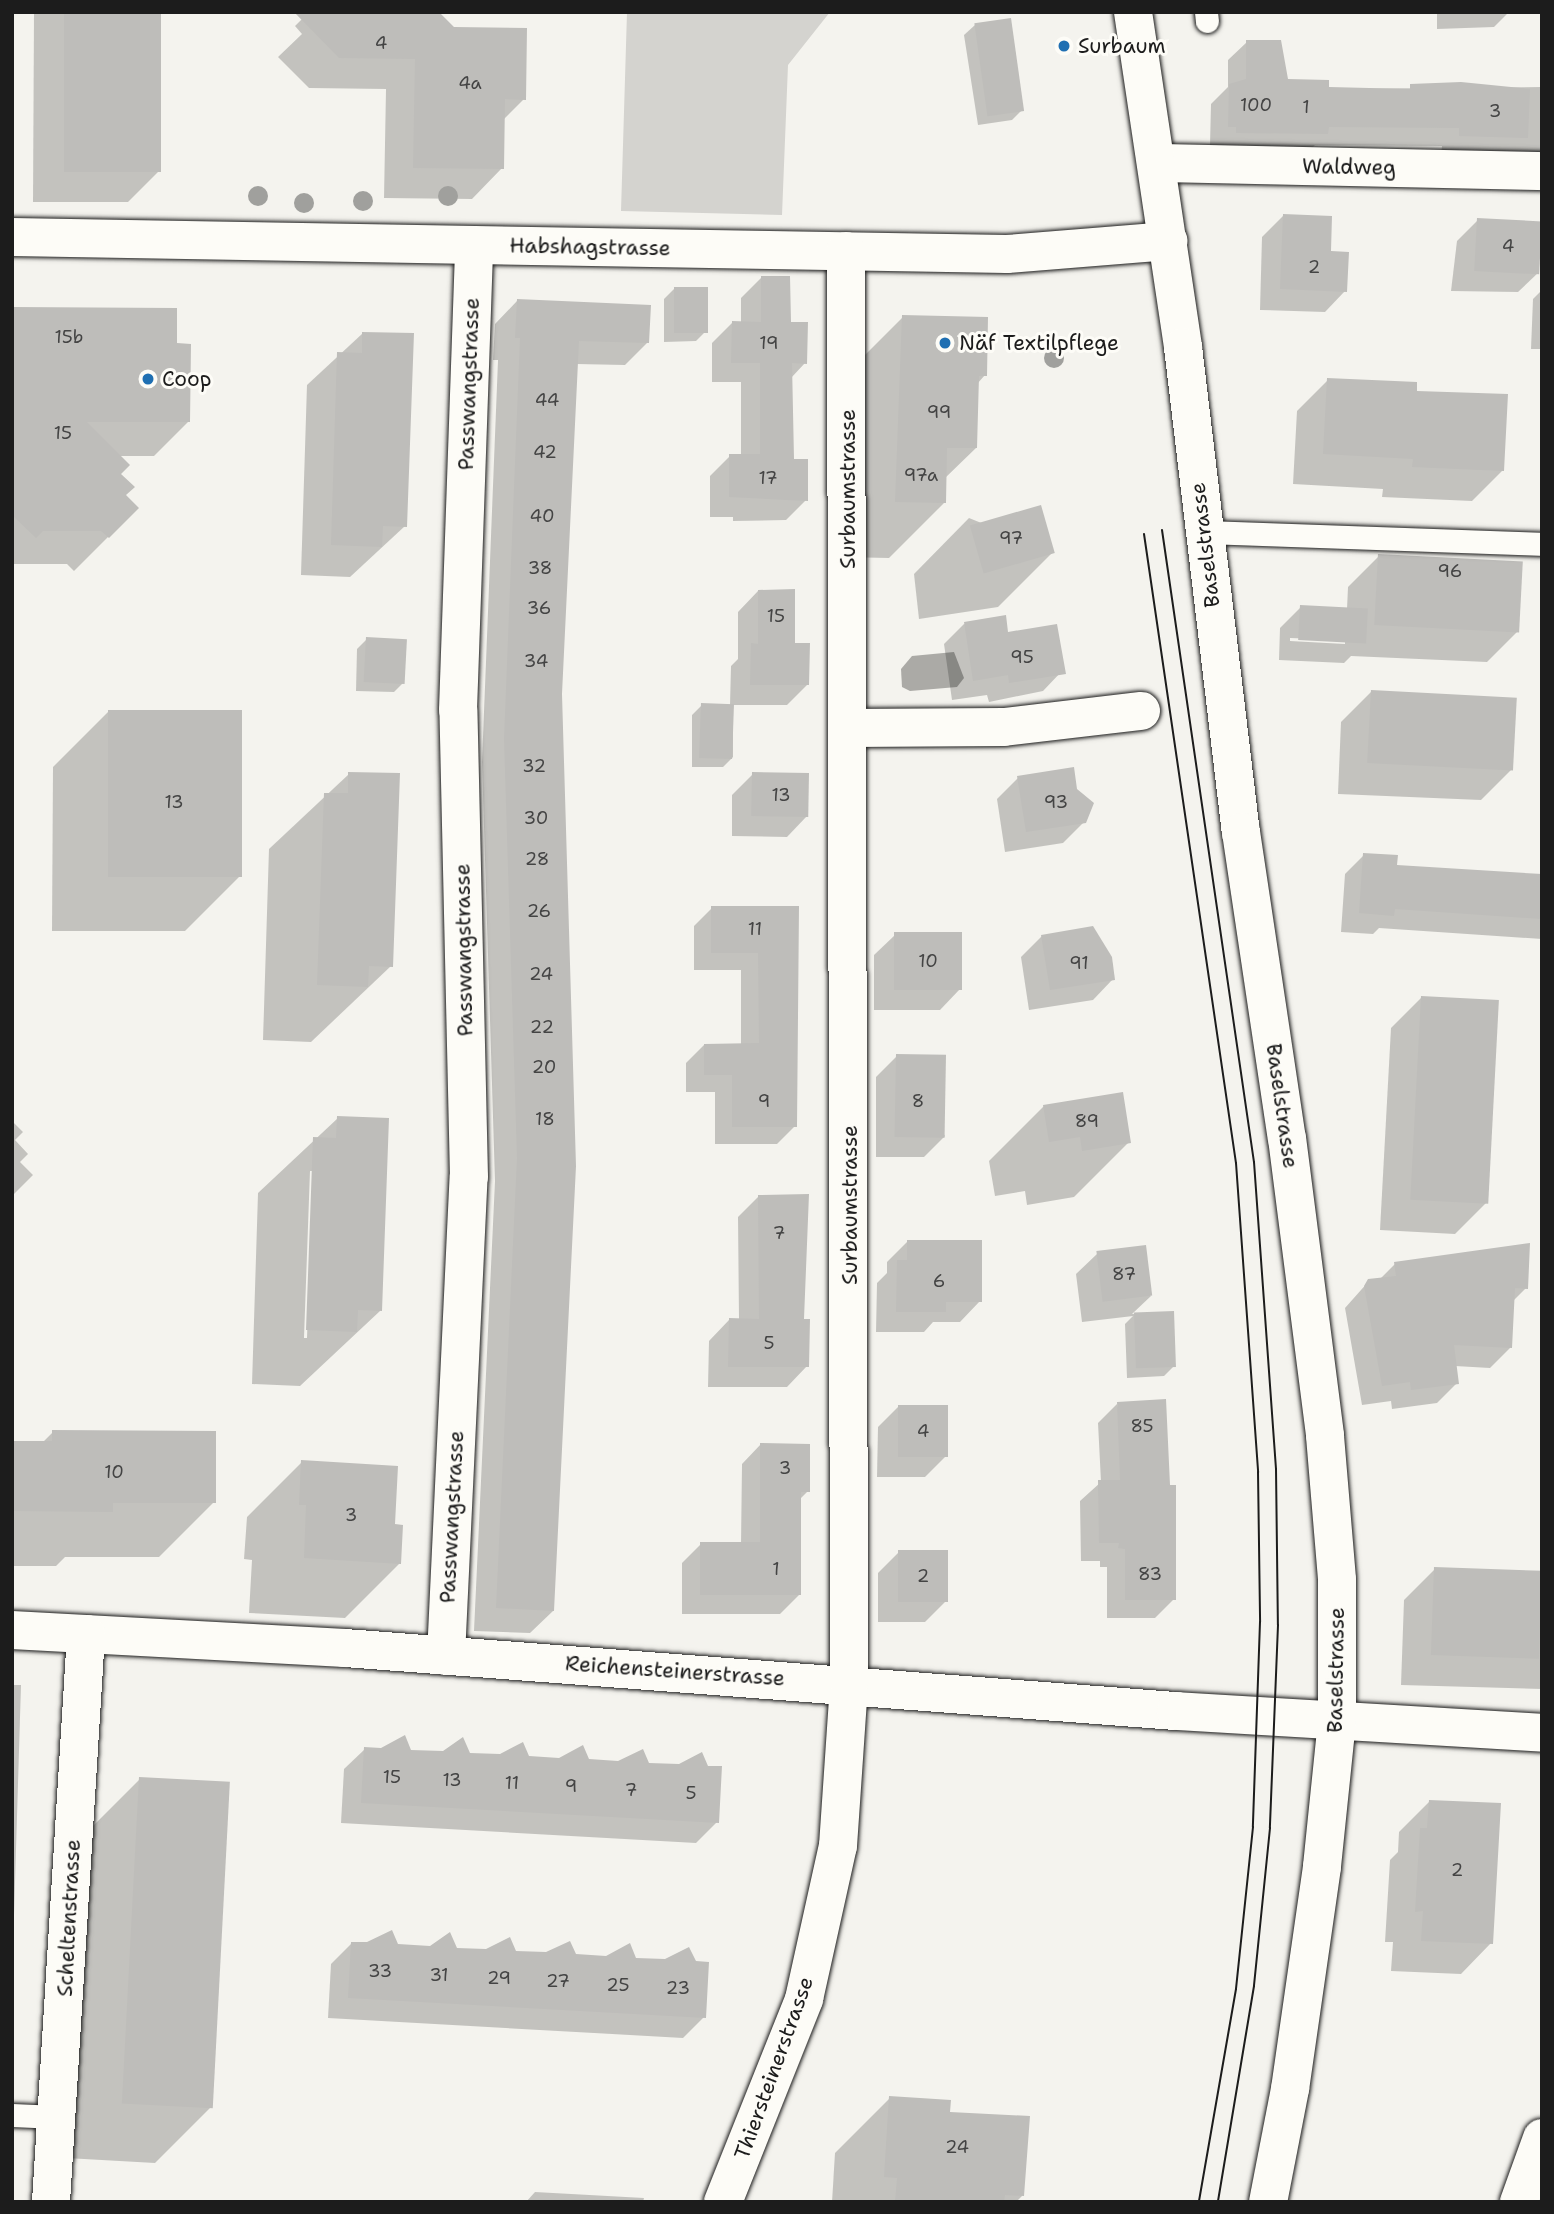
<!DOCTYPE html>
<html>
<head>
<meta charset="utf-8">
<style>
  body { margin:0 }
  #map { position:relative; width:1554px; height:2214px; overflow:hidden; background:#f4f3ee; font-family:"Shantell Sans",sans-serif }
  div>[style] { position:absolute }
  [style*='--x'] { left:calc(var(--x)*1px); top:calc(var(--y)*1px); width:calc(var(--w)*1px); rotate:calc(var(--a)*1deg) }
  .green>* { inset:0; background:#d4d3cf }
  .water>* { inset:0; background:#abaaa6 }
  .shadow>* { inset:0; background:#0003 }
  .building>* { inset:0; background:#bebdba; transform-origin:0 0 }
  .roads { filter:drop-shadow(0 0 2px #1c1c1c) drop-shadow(0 0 2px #1c1c1c) }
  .lane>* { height:23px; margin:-11.5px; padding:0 11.5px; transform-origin:11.5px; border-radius:11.5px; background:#fdfcf7 }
  .street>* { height:38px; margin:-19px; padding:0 19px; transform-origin:19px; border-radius:19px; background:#fdfcf7 }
  .primary>* { height:38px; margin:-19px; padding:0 19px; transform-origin:19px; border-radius:19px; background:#fdfcf7 }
  .tram>* { height:2px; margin:-1px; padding:0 1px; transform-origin:1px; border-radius:1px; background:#1c1c1c }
  .trees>* { width:20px; height:20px; margin:-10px; border-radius:50%; background:#a0a09d }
  .dots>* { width:19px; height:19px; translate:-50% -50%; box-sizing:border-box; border:4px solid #fdfcf7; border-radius:50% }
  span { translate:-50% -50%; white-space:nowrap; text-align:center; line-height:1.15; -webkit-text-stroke:6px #fdfcf7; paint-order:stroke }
  .number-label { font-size:18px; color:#444 }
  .number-label span { -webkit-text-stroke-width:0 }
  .poi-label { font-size:21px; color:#1c1c1c }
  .left { translate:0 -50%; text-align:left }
  .street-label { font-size:21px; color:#1c1c1c }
  .frame { position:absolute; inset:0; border:14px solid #1c1c1c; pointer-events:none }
</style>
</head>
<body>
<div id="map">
  <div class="green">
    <div style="clip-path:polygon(627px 12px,830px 12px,788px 65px,782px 215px,621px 211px)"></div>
  </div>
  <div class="water">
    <div style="clip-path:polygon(954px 652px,964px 678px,957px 687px,910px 691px,902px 687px,901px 669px,912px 656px)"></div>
  </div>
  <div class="shadow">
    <div style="clip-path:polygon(34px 12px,159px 12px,159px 171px,128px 202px,33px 202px)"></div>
    <div style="clip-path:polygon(309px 12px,524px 99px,503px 120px,502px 168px,472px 199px,384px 198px,386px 89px,309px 88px,278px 57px,302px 34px,295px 26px)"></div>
    <div style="clip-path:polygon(1437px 12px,1509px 12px,1494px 27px,1437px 29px)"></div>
    <div style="clip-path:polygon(975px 25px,1022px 110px,1012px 120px,978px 125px,964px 35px)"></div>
    <div style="clip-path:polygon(1247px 42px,1287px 81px,1327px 89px,1542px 87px,1542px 154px,1441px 154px,1442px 146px,1315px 145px,1308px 152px,1218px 150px,1218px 145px,1210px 145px,1211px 104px,1228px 87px,1228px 60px)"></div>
    <div style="clip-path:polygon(1283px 216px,1329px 253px,1345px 291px,1325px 312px,1260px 310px,1262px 237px)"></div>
    <div style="clip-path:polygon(1478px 220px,1539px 272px,1518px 292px,1451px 291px,1457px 241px)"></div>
    <div style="clip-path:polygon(761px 278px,789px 324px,805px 363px,791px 378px,793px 461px,806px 500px,786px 520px,733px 521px,733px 517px,710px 517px,710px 476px,730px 456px,741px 456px,741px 382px,712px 382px,712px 343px,732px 323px,741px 323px,741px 298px)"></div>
    <div style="clip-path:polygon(674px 289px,706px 331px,696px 341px,664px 342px,664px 299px)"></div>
    <div style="clip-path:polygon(1542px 290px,1542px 349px,1531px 349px,1533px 299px)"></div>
    <div style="clip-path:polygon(517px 301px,648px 342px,625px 365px,576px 364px,560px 694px,553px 1611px,530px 1633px,474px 1631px,495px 1181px,482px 762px,498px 360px,493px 360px,495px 324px)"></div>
    <div style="clip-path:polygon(12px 309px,175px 345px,188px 422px,154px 456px,118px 456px,124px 495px,137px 508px,74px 571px,67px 564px,12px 564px)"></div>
    <div style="clip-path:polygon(903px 317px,985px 375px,977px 384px,976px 448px,944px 479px,944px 503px,889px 558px,841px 557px,848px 372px)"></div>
    <div style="clip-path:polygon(363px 333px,405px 526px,350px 577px,301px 575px,307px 385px)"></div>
    <div style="clip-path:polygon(1328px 380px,1415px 392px,1503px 470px,1472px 501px,1382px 497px,1383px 489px,1293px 484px,1297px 411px)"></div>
    <div style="clip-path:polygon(969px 518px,1053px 552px,998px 607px,919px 619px,914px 574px)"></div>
    <div style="clip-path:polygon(evenodd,1379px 556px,1518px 631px,1487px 662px,1351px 656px,1344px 663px,1279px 660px,1280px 628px,1301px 607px,1347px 609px,1348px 587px,1379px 556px,1290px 638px,1345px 640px,1345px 644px,1290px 641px,1290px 638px)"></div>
    <div style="clip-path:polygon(758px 591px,793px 645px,807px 685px,787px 705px,733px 705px,733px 757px,723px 767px,692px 767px,692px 715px,702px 705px,730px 705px,731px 666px,738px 659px,738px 612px)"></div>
    <div style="clip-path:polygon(964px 624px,1007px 634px,1063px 670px,1043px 691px,989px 702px,987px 695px,952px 700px,944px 644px)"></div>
    <div style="clip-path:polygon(367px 639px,404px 682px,394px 692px,356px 691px,357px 649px)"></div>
    <div style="clip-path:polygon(1372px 691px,1512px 769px,1481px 800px,1338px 794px,1341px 722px)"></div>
    <div style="clip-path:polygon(108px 712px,240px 876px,185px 931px,52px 931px,53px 767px)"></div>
    <div style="clip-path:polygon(349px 774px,391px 966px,311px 1042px,263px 1040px,269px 849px)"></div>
    <div style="clip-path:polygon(753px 774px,807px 816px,787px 837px,732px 836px,732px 795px)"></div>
    <div style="clip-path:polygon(1018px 778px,1084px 822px,1063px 843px,1005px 852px,997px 799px)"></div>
    <div style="clip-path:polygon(1364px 855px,1396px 866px,1542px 876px,1542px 939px,1379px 928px,1373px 934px,1341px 932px,1345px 874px)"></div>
    <div style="clip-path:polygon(712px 908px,797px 908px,795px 1126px,777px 1144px,715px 1144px,715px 1092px,686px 1092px,686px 1063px,704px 1045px,741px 1045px,741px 970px,694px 970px,694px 926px)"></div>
    <div style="clip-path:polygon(895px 935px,960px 989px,940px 1010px,874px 1010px,874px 955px)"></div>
    <div style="clip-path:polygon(1042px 936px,1113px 979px,1093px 1000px,1029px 1010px,1021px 957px)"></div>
    <div style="clip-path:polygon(1422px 997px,1486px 1203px,1455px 1234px,1380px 1230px,1391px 1028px)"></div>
    <div style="clip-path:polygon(897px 1056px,945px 1136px,924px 1157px,876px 1157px,876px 1077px)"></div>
    <div style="clip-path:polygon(1044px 1106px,1129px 1142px,1074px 1197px,1027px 1205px,1025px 1191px,995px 1196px,989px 1161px)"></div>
    <div style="clip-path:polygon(evenodd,338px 1118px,380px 1311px,300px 1386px,252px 1384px,258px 1193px,338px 1118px,310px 1171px,313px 1171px,307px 1338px,304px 1338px,310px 1171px)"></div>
    <div style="clip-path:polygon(12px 1121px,23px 1132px,15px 1140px,28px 1154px,20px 1162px,33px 1175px,12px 1196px)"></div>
    <div style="clip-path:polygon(759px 1196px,802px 1321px,807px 1366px,787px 1387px,708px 1387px,709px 1341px,729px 1320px,739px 1320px,738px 1217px)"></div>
    <div style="clip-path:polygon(907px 1242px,980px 1301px,960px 1322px,933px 1322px,924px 1332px,876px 1332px,877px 1283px,887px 1273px,887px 1262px)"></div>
    <div style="clip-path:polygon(1097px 1254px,1151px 1296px,1132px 1314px,1172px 1312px,1174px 1366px,1164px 1376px,1127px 1378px,1125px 1324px,1133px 1316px,1082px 1322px,1076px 1274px)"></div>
    <div style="clip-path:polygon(1395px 1264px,1526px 1288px,1513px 1301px,1510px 1348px,1490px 1368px,1455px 1366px,1457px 1383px,1437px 1403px,1392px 1409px,1391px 1401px,1362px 1405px,1345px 1308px,1369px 1281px,1379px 1280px)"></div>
    <div style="clip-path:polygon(1117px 1404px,1174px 1599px,1155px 1618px,1107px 1618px,1107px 1567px,1100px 1567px,1100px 1561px,1081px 1561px,1080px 1501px,1101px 1482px,1098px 1423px)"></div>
    <div style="clip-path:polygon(899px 1406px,946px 1456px,925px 1477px,877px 1477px,878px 1427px)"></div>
    <div style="clip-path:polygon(53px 1432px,214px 1502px,159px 1557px,65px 1557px,56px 1566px,12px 1566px,12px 1443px,42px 1443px)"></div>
    <div style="clip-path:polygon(761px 1444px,808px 1491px,799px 1500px,799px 1595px,780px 1614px,682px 1614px,682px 1563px,701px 1544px,741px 1544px,742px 1464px)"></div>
    <div style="clip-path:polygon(302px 1462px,393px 1526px,400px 1563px,345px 1618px,249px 1613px,252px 1560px,244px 1559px,247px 1517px)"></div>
    <div style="clip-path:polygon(899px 1552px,946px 1601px,925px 1622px,878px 1622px,878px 1573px)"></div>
    <div style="clip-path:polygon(1435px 1569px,1542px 1573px,1542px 1689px,1401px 1685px,1404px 1600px)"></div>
    <div style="clip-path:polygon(12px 1685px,21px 1685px,12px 1982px)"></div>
    <div style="clip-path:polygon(365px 1749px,648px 1764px,717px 1822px,696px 1843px,341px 1823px,344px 1769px)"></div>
    <div style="clip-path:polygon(140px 1779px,210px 2108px,155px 2163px,66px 2158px,85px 1834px)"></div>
    <div style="clip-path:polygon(1430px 1801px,1491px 1943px,1461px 1974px,1391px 1971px,1393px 1942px,1385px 1942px,1390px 1860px,1398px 1852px,1399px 1832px)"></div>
    <div style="clip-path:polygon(352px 1943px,635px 1959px,704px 2017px,683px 2038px,328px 2018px,331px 1964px)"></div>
    <div style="clip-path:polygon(890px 2098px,948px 2113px,1023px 2195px,1016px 2202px,832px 2202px,835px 2153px)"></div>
    <div style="clip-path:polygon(535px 2192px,644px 2198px,643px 2202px,526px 2202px)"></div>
  </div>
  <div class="building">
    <div style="left:64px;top:12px;width:97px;height:160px"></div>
    <div style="clip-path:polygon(294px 12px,439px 12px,454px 27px,527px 28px,526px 100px,505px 99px,504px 169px,413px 168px,415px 59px,339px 58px)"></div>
    <div style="left:1011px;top:18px;width:94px;height:37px;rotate:82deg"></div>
    <div style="clip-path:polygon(1246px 40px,1281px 40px,1288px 79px,1329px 80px,1329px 87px,1410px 89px,1410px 84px,1461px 82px,1530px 89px,1528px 138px,1459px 136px,1459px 128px,1329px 127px,1328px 134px,1236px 133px,1236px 127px,1228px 127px,1229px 84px,1246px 79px)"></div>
    <div style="clip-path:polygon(1283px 214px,1332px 216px,1331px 251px,1349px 252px,1347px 292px,1280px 289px)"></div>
    <div style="left:1477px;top:218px;width:65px;height:53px;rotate:3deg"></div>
    <div style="clip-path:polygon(761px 276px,790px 276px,791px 322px,808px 322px,807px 364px,792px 363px,794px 459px,808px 459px,808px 501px,729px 497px,729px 454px,760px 454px,760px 363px,731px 363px,732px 321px,761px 322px)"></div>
    <div style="left:674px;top:287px;width:34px;height:46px"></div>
    <div style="clip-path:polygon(517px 299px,651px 305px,649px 343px,579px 341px,562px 694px,576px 1166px,554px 1611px,496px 1608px,517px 1158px,504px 739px,520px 338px,515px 338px)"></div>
    <div style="clip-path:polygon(12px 307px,177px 308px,177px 343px,191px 344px,190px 422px,87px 422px,130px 465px,121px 474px,135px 487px,126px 495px,139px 508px,109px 538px,101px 531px,43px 531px,36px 538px,12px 515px)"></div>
    <div style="clip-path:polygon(902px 315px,988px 317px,987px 376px,979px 376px,977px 448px,947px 448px,946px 503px,895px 502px)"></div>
    <div style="clip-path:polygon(362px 332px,414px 333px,407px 527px,383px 526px,382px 547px,331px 545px,337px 352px,362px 353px)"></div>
    <div style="clip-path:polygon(1327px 378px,1417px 382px,1417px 391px,1508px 394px,1504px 471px,1412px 467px,1413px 459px,1323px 454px)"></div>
    <div style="left:1041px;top:505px;width:50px;height:74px;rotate:74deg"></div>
    <div style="left:1378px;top:554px;width:145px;height:71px;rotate:3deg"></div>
    <div style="clip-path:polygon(795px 589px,795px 643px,810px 643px,809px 685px,750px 685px,751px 643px,758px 644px,758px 590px)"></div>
    <div style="left:1300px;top:605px;width:68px;height:35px;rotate:3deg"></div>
    <div style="clip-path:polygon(1006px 615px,1008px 632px,1057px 624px,1066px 674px,1009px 683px,1008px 675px,973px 681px,964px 622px)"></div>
    <div style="left:366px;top:637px;width:41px;height:45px;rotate:3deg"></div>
    <div style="left:1371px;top:690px;width:146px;height:73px;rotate:3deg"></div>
    <div style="left:701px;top:703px;width:33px;height:55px;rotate:2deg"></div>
    <div style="left:108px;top:710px;width:134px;height:167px"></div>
    <div style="clip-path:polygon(1074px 767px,1077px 789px,1094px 803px,1086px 823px,1026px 832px,1017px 776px)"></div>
    <div style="clip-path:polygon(348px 772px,400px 773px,393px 967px,369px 966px,368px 987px,317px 985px,324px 793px,348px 793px)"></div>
    <div style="left:752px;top:772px;width:57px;height:44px;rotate:1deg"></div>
    <div style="clip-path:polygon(1363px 853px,1398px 855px,1397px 865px,1542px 874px,1542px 919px,1395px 909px,1394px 916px,1359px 913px)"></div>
    <div style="clip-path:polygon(711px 906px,799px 906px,797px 1127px,732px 1127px,732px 1075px,704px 1075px,704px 1044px,759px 1043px,758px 953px,711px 953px)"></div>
    <div style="clip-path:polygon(1093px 926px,1112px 957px,1115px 980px,1050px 990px,1041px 935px)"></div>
    <div style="left:962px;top:932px;width:58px;height:68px;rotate:90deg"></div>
    <div style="left:1421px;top:996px;width:78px;height:204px;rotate:3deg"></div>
    <div style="left:896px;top:1054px;width:50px;height:83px;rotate:1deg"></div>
    <div style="clip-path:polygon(1123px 1092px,1131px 1143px,1082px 1151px,1080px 1137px,1049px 1142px,1043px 1105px)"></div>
    <div style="clip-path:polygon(337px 1116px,389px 1118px,382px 1311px,358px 1310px,357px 1332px,306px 1330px,313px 1137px,336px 1138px)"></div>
    <div style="clip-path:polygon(809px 1194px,804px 1319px,810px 1319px,809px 1367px,728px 1367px,729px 1318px,759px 1319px,758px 1195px)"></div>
    <div style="clip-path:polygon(907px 1240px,982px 1240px,982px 1302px,946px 1302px,946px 1312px,896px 1312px,897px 1260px,907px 1260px)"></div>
    <div style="clip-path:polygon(1530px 1243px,1528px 1289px,1515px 1288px,1512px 1348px,1454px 1345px,1459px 1384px,1411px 1390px,1410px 1382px,1382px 1386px,1364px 1286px,1368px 1279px,1396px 1276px,1394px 1262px)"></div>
    <div style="left:1146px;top:1245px;width:51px;height:50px;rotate:83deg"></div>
    <div style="left:1174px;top:1311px;width:56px;height:40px;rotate:88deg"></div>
    <div style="clip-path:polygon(1166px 1399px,1170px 1485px,1176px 1485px,1176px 1600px,1125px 1600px,1125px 1549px,1118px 1548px,1119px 1543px,1099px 1543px,1098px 1480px,1120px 1480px,1117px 1402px)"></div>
    <div style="left:898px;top:1405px;width:50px;height:52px"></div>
    <div style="clip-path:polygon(52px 1430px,216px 1431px,216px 1503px,113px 1503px,113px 1512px,12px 1511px,12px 1441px,52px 1441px)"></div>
    <div style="clip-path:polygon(760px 1443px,810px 1444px,810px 1492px,801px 1492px,801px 1595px,700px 1595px,700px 1542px,760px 1542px)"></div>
    <div style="clip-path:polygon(301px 1460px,398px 1466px,395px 1524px,403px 1525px,401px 1564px,304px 1558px,306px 1505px,299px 1505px)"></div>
    <div style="left:898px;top:1550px;width:50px;height:52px"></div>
    <div style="left:1434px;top:1567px;width:108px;height:88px;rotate:2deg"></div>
    <div style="clip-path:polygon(405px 1735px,411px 1750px,443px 1751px,463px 1737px,470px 1753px,500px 1754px,523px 1742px,529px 1756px,559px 1758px,583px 1745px,589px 1759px,618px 1761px,643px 1749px,649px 1763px,679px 1764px,702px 1752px,708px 1766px,722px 1766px,719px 1823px,361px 1803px,364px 1747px,381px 1748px)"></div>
    <div style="left:139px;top:1777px;width:91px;height:327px;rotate:3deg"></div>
    <div style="clip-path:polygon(1429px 1800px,1501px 1803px,1493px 1944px,1421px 1941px,1423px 1911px,1415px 1912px,1420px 1828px,1427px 1828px)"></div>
    <div style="clip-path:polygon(392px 1930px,398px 1944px,430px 1946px,450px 1932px,457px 1948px,486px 1949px,510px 1937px,516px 1951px,546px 1952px,570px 1941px,576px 1954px,606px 1956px,630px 1943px,636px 1958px,665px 1959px,689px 1947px,696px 1961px,709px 1962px,706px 2018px,348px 1998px,351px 1942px,367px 1942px)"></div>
    <div style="clip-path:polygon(889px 2096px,951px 2100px,950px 2112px,1030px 2116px,1024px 2196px,1005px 2195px,1004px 2202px,895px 2202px,897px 2178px,884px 2177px)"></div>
  </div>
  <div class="roads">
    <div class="lane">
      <div style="--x:1206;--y:12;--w:9;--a:84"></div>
      <div style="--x:1203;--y:532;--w:339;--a:2"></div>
      <div style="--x:12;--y:2115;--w:45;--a:2.5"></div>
    </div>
    <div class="street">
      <div style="--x:1157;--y:163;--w:385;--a:1.2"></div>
      <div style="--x:12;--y:237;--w:995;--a:0.98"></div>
      <div style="--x:1007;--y:254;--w:162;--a:-4.6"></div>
      <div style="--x:850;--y:728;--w:154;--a:-0.4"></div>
      <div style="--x:1004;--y:727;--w:138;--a:-6.7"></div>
      <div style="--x:12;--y:1630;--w:333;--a:3.1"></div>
      <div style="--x:345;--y:1648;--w:833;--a:4.34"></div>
      <div style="--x:1176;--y:1711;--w:367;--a:3.4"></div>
      <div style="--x:446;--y:1656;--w:480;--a:-87.3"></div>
      <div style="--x:469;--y:1177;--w:467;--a:-91.3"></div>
      <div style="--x:458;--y:710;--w:465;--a:-88"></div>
      <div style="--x:51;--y:2202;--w:569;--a:-86.47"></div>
      <div style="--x:723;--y:2202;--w:219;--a:-68.2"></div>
      <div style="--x:804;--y:1999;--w:157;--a:-77.5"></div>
      <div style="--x:838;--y:1846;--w:163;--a:-86.1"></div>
      <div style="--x:849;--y:1683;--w:1432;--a:-90.12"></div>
      <div style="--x:1519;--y:2202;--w:68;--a:-70.2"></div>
    </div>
    <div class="primary">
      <div style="--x:1133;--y:12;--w:339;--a:81.5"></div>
      <div style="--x:1183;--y:347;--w:488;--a:83.2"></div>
      <div style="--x:1241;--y:832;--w:309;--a:81.5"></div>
      <div style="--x:1287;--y:1138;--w:300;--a:82.7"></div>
      <div style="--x:1325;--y:1436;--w:144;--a:85.2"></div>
      <div style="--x:1337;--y:1580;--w:141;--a:90"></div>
      <div style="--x:1337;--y:1721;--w:147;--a:95.9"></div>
      <div style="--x:1322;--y:1867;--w:224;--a:98.2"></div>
      <div style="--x:1290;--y:2089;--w:115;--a:101"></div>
    </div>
  </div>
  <div class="tram">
    <div style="--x:1162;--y:530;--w:639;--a:81.72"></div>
    <div style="--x:1254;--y:1162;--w:308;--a:85.9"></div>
    <div style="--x:1276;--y:1469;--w:156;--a:89.3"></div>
    <div style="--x:1278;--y:1625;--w:203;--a:92.3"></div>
    <div style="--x:1270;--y:1828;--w:159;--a:95.8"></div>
    <div style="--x:1254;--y:1986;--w:219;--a:99.5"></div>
    <div style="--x:1144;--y:534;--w:636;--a:81.68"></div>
    <div style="--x:1236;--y:1163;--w:310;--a:85.9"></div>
    <div style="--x:1258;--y:1472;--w:150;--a:89.2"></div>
    <div style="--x:1260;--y:1622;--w:205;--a:92"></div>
    <div style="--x:1253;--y:1827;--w:163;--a:96"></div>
    <div style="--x:1236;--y:1989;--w:216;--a:99.9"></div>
  </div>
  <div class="trees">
    <div style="left:258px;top:196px"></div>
    <div style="left:448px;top:196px"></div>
    <div style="left:363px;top:201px"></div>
    <div style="left:304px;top:203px"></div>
    <div style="left:1054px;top:358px"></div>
  </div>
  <div class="dots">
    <div style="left:1064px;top:46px;background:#1f6fb2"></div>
    <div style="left:945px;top:343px;background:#1f6fb2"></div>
    <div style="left:148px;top:379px;background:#1f6fb2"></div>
  </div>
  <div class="number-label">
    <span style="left:381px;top:43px">4</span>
    <span style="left:470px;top:83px">4a</span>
    <span style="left:1256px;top:105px">100</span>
    <span style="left:1306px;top:107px">1</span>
    <span style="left:1495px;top:111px">3</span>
    <span style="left:1508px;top:246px">4</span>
    <span style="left:1314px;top:267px">2</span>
    <span style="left:69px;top:337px">15b</span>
    <span style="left:769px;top:343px">19</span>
    <span style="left:547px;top:400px">44</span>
    <span style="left:939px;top:412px">99</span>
    <span style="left:63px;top:433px">15</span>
    <span style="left:545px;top:452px">42</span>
    <span style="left:921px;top:475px">97a</span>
    <span style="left:768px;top:478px">17</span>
    <span style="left:542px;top:516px">40</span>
    <span style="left:1011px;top:538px">97</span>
    <span style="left:540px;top:568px">38</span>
    <span style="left:1450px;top:571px">96</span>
    <span style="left:539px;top:608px">36</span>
    <span style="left:776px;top:616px">15</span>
    <span style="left:1022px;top:657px">95</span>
    <span style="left:536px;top:661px">34</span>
    <span style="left:534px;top:766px">32</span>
    <span style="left:781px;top:795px">13</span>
    <span style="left:174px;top:802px">13</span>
    <span style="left:1056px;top:802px">93</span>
    <span style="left:536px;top:818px">30</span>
    <span style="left:537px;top:859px">28</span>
    <span style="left:539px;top:911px">26</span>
    <span style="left:755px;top:929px">11</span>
    <span style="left:928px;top:961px">10</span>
    <span style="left:1079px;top:963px">91</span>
    <span style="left:541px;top:974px">24</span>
    <span style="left:542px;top:1027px">22</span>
    <span style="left:544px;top:1067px">20</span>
    <span style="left:764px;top:1101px">9</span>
    <span style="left:918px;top:1101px">8</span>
    <span style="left:545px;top:1119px">18</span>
    <span style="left:1087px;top:1121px">89</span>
    <span style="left:779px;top:1233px">7</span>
    <span style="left:1124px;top:1274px">87</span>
    <span style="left:939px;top:1281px">6</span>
    <span style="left:769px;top:1343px">5</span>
    <span style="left:1142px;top:1426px">85</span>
    <span style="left:923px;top:1431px">4</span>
    <span style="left:785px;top:1468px">3</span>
    <span style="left:114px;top:1472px">10</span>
    <span style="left:351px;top:1515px">3</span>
    <span style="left:776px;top:1569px">1</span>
    <span style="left:1150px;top:1574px">83</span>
    <span style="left:923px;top:1576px">2</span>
    <span style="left:392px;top:1777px">15</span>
    <span style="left:452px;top:1780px">13</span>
    <span style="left:512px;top:1783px">11</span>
    <span style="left:571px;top:1786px">9</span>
    <span style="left:631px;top:1790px">7</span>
    <span style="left:691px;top:1793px">5</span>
    <span style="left:1457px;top:1870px">2</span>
    <span style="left:380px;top:1971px">33</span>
    <span style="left:439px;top:1975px">31</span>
    <span style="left:499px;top:1978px">29</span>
    <span style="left:558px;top:1981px">27</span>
    <span style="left:618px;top:1985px">25</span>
    <span style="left:678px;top:1988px">23</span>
    <span style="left:957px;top:2147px">24</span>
  </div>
  <div class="poi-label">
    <span class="left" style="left:1078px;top:46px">Surbaum</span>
    <span class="left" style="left:959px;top:343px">Näf Textilpflege</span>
    <span class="left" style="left:162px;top:379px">Coop</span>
  </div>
  <div class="street-label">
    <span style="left:1349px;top:167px;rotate:1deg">Waldweg</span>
    <span style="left:590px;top:247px;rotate:1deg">Habshagstrasse</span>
    <span style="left:469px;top:384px;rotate:-88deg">Passwangstrasse</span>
    <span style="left:848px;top:489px;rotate:-90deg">Surbaumstrasse</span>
    <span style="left:1205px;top:545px;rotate:-97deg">Baselstrasse</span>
    <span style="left:464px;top:950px;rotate:-91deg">Passwangstrasse</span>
    <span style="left:1282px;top:1106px;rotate:82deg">Baselstrasse</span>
    <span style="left:850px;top:1205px;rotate:-90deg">Surbaumstrasse</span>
    <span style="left:452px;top:1517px;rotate:-87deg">Passwangstrasse</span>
    <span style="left:1336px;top:1670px;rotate:-89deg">Baselstrasse</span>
    <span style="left:675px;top:1671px;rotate:4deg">Reichensteinerstrasse</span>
    <span style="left:69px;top:1918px;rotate:-87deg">Scheltenstrasse</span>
    <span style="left:774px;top:2068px;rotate:-70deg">Thiersteinerstrasse</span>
  </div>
  <div class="frame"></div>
</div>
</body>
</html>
